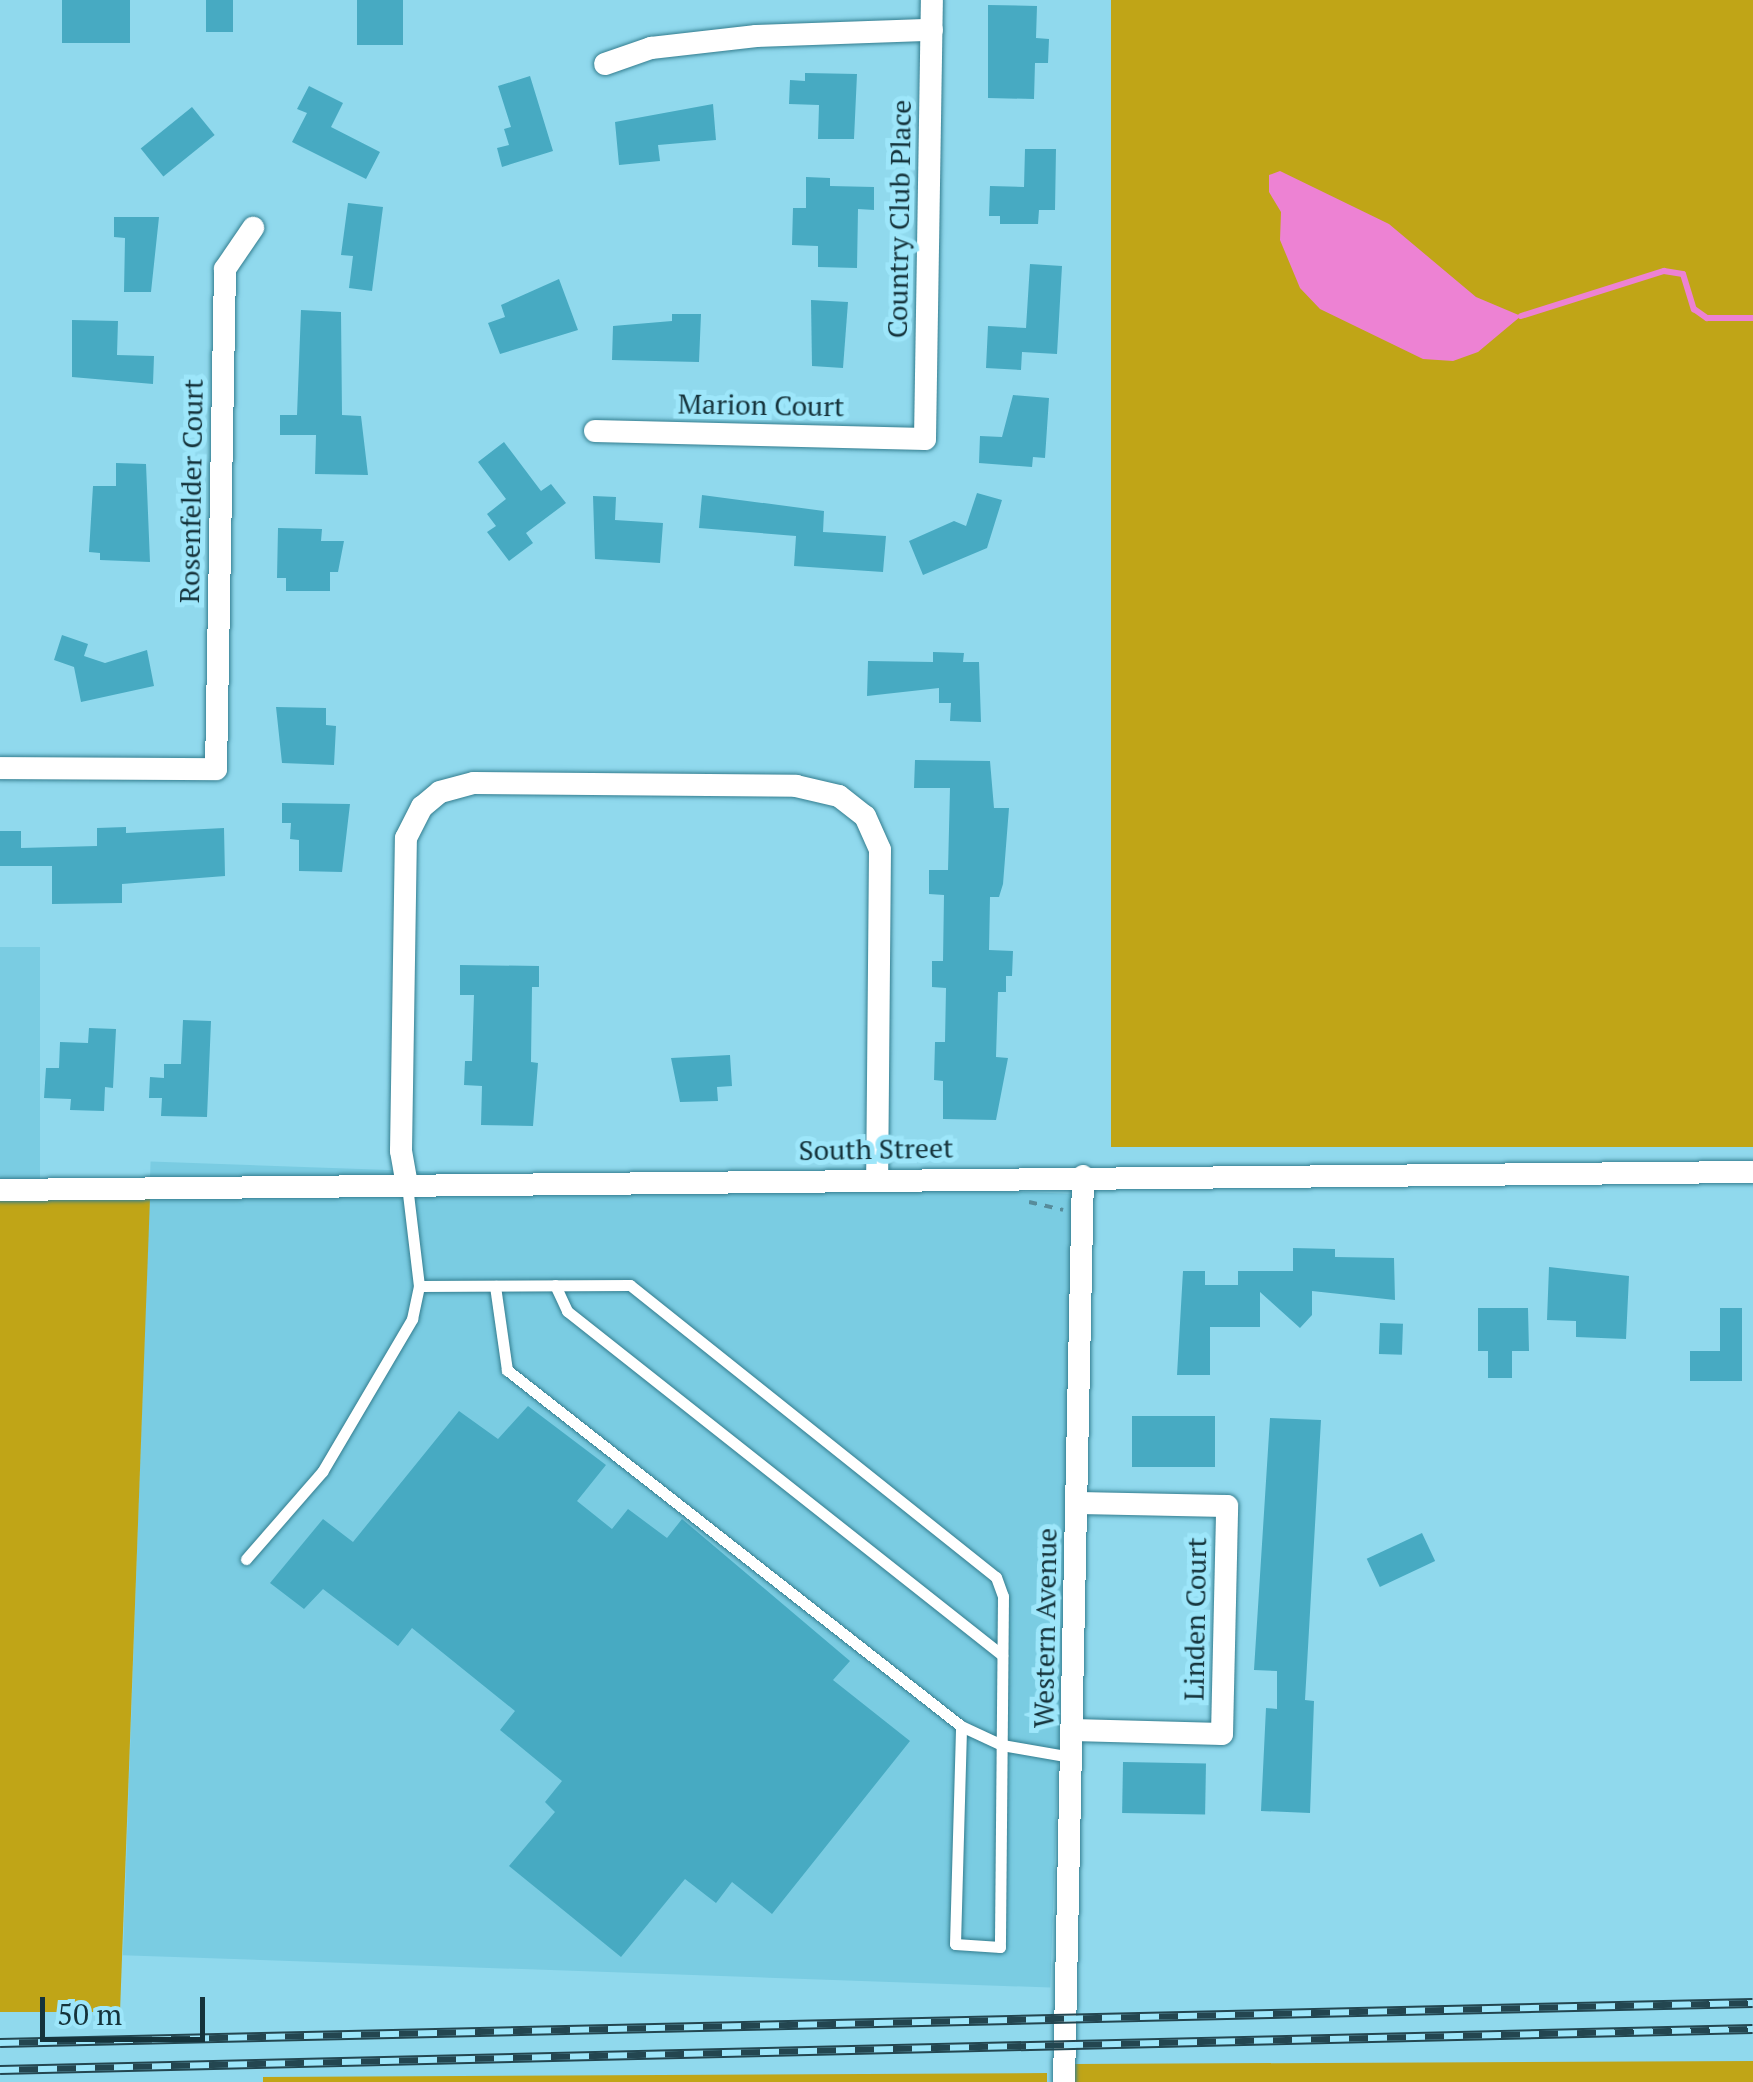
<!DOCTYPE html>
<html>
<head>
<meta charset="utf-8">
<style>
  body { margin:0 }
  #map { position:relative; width:1753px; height:2082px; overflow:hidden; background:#90d9ed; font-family:"PT Serif",serif }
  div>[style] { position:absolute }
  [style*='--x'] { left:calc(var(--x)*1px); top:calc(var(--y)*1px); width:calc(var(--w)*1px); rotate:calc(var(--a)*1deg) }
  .built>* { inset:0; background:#7acce2; transform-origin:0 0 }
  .green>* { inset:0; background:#c0a517; transform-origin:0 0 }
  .water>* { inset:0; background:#ed82d3 }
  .stream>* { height:6px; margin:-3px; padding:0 3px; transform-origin:3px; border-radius:3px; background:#ed82d3 }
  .building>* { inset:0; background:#47aac2; transform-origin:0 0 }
  .path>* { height:4px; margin-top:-2px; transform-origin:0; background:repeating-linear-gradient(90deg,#578c9b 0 8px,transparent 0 16px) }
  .roads { filter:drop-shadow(0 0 2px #337d8f) drop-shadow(0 0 2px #337d8f) }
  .lane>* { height:11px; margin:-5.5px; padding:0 5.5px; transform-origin:5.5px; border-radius:5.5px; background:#fff }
  .street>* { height:22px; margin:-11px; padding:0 11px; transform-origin:11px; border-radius:11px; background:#fff }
  .rail>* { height:10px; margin-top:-5px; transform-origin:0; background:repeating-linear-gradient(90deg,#9de6fa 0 19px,#234650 0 38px); box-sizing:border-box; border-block:2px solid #234650 }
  span { translate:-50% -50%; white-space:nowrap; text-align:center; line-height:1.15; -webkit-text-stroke:10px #9de6fa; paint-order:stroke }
  .street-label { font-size:28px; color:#15333b }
  .scale { position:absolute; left:40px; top:1997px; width:165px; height:45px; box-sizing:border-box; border:5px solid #15333b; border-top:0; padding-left:12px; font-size:30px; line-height:35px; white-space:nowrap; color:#15333b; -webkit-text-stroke:8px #9de6fa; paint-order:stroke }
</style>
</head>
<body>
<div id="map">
  <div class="built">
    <div style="left:40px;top:947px;width:232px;height:40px;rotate:90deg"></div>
    <div style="left:1078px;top:1194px;width:794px;height:928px;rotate:92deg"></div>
  </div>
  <div class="green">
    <div style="left:1111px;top:0;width:642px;height:1147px"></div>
    <div style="clip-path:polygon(150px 1198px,120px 2012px,0 2012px,0 1201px)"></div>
    <div style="clip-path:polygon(1753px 2061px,1753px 2082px,1073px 2082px,1073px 2064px)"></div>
    <div style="clip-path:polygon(1047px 2073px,1047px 2082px,263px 2082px,263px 2077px)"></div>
  </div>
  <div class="water">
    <div style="clip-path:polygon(1280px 171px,1389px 224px,1476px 297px,1521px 316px,1478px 352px,1453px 361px,1423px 359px,1320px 309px,1300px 288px,1280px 240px,1281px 212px,1269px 192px,1269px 175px)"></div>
  </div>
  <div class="stream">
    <div style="--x:1521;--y:316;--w:150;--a:-17.5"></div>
    <div style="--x:1664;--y:271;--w:19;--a:9"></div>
    <div style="--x:1683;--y:274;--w:37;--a:73"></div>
    <div style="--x:1694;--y:309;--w:16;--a:35"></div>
    <div style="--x:1707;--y:318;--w:46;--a:0"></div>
  </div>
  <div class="building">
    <div style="left:62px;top:0;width:68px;height:43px"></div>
    <div style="left:206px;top:0;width:27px;height:32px"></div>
    <div style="left:357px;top:0;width:46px;height:45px"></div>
    <div style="clip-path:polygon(988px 5px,1037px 6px,1036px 38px,1049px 39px,1048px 63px,1035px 63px,1034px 99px,988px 98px)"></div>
    <div style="clip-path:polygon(805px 73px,857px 74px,854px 139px,818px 139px,819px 105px,789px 104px,790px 80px,805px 81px)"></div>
    <div style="clip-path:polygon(530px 76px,553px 151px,502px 167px,497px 148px,509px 145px,504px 129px,511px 127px,498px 86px)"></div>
    <div style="clip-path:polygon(309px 86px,343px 103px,331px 127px,380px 152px,366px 179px,292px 142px,307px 113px,297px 109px)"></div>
    <div style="clip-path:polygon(713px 104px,716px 140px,658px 145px,660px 161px,619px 165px,615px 122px)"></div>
    <div style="left:192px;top:107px;width:36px;height:66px;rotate:51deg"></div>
    <div style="clip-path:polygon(1025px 149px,1056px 149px,1055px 210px,1039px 210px,1038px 224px,1000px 224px,1000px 216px,989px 216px,990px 186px,1024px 187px)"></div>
    <div style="clip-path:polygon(806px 177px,830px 178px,830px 186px,874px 187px,874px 210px,858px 209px,857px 268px,818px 267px,818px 246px,792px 245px,793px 208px,806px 208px)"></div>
    <div style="clip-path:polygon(348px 203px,383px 207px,372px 291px,349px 288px,353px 256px,341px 255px)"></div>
    <div style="clip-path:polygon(114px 217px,159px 217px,151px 292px,124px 292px,125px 238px,114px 237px)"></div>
    <div style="clip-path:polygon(1030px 264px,1062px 266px,1057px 354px,1022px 352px,1021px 370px,986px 368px,988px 326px,1026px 328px)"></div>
    <div style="clip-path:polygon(559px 279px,578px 330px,500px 354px,488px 323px,505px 317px,501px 305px)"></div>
    <div style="clip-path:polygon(811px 300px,848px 302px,843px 368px,812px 366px)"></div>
    <div style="clip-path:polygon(301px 310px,341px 312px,342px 415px,361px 416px,368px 475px,315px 474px,316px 435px,280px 435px,280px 415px,297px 415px)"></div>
    <div style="clip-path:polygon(672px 314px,701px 314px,699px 362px,612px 360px,613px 326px,672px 321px)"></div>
    <div style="clip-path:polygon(72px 320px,118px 321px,117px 355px,154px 356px,153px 384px,72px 377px)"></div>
    <div style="clip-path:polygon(1013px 395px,1049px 398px,1045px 458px,1033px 457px,1032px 467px,979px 463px,980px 436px,1002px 437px)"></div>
    <div style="clip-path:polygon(504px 442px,541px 491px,551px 484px,566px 503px,526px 533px,533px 543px,509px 561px,487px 532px,496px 526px,487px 514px,506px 499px,478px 462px)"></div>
    <div style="clip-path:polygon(116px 463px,146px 464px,150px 562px,100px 560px,100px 553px,89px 552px,93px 486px,116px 486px)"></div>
    <div style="clip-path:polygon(977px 493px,1002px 500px,987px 548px,923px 575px,909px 541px,954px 521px,966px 526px)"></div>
    <div style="clip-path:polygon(702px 495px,824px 511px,823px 532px,886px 536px,883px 572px,794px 566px,796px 536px,699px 528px)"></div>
    <div style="clip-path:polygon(593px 496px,616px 497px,615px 520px,663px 523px,660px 563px,595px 559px)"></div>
    <div style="clip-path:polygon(278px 528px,322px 529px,321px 541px,344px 541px,338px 572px,330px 572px,330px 591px,286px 591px,286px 578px,277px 578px)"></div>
    <div style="clip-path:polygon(62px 635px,88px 644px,84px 656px,105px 663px,147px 650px,154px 686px,81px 702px,74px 667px,54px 660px)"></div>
    <div style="clip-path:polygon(933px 652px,964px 653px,963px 662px,979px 662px,981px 722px,950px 721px,951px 703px,939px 703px,939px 688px,867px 696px,868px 661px,933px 662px)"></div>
    <div style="clip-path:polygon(276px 707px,326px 708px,326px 725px,336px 726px,334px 765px,282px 763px)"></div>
    <div style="clip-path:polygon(915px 760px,990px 761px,994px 808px,1009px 808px,1003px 884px,999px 897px,990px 897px,989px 950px,1013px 951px,1012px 976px,1006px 976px,1006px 992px,998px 992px,996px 1057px,1008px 1058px,996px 1120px,943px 1119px,943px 1081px,934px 1080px,935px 1042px,945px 1042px,946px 988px,932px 987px,932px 961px,943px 961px,944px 895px,929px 894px,929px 870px,948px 870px,950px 788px,914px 788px)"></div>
    <div style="clip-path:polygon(282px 803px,350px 804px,342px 872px,299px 871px,299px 840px,290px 839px,291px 823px,282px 823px)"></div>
    <div style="clip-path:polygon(126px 827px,126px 833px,224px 828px,225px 876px,122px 884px,122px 903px,52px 904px,52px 866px,0 866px,0 831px,21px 831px,21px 848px,97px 846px,97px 828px)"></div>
    <div style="clip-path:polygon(460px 965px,539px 966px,539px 987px,532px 987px,531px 1062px,538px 1063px,533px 1126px,481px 1125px,482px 1086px,464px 1085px,465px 1061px,472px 1061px,474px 995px,460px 995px)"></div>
    <div style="clip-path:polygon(183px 1020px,211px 1021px,207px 1117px,161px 1116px,162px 1098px,149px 1098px,150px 1077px,164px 1078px,164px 1064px,181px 1064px)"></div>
    <div style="clip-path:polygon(89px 1028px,116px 1029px,113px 1088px,105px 1087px,104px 1111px,70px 1110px,71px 1099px,44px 1098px,46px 1068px,59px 1068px,60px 1042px,88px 1043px)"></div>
    <div style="clip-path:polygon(730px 1055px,732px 1086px,717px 1087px,718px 1101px,680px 1102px,671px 1058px)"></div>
    <div style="clip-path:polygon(1293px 1248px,1335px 1249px,1335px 1257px,1394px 1258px,1395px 1300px,1312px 1291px,1312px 1315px,1300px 1328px,1260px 1292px,1260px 1327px,1210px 1327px,1210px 1375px,1177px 1375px,1183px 1271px,1205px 1271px,1205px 1285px,1238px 1285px,1238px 1271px,1293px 1271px)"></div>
    <div style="clip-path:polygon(1549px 1267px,1629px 1276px,1626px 1339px,1576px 1337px,1576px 1321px,1547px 1320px)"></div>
    <div style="clip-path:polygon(1478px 1308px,1528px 1308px,1529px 1351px,1512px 1351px,1512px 1378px,1488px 1378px,1488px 1351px,1478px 1351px)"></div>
    <div style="clip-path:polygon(1720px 1308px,1742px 1308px,1742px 1381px,1690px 1381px,1690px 1351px,1720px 1351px)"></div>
    <div style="left:1380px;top:1323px;width:23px;height:31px;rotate:2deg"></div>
    <div style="clip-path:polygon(528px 1406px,606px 1465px,577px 1501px,612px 1529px,628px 1509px,667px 1538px,682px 1519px,850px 1661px,833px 1680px,910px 1741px,772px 1914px,732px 1882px,716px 1903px,685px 1879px,621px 1957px,509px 1866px,555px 1812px,545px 1802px,562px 1781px,500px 1730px,515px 1711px,412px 1628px,398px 1646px,323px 1589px,304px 1609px,270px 1583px,323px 1519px,353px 1542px,459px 1411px,498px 1439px)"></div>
    <div style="left:1132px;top:1416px;width:83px;height:51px"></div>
    <div style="clip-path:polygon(1270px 1418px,1321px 1420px,1305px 1700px,1314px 1701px,1310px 1813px,1261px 1811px,1266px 1708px,1277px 1709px,1277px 1671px,1254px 1670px)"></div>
    <div style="left:1422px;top:1533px;width:31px;height:61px;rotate:65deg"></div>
    <div style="left:1123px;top:1762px;width:83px;height:51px;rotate:1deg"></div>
  </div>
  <div class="path">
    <div style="--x:1029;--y:1202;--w:35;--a:13"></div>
  </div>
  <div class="roads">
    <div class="lane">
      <div style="--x:555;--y:1285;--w:29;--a:65"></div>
      <div style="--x:567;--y:1311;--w:555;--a:38.34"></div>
      <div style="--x:419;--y:1286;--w:211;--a:-0.3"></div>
      <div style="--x:630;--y:1285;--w:468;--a:38.6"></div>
      <div style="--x:996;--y:1577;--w:20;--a:70"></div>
      <div style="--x:1003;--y:1596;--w:351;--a:90.5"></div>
      <div style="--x:1000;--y:1947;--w:45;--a:-176.2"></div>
      <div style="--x:955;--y:1944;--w:218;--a:-88.4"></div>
      <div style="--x:495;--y:1286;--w:85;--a:81.9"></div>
      <div style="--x:507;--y:1370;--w:577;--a:38.1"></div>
      <div style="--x:961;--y:1726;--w:45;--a:24.9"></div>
      <div style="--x:1002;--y:1745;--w:70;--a:9.9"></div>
      <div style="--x:246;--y:1559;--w:116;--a:-48.9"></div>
      <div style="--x:322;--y:1472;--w:178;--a:-59.5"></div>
      <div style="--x:412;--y:1319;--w:34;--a:-78"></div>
      <div style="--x:419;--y:1286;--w:102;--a:-96.8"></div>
    </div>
    <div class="street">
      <div style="--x:605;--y:64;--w:49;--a:-19.2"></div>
      <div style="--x:651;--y:48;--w:106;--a:-6.5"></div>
      <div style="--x:756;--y:36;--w:176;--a:-2"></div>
      <div style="--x:595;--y:431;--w:330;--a:1.4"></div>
      <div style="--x:925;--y:439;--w:439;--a:-89.1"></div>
      <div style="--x:0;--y:768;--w:216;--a:0.3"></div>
      <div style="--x:216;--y:769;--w:500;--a:-88.97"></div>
      <div style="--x:225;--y:269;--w:50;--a:-55.7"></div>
      <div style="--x:407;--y:1185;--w:35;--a:-100"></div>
      <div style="--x:401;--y:1151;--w:313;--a:-89.1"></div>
      <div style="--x:406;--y:838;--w:35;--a:-63"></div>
      <div style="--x:422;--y:807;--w:23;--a:-40"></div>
      <div style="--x:440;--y:792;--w:35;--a:-15"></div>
      <div style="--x:474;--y:783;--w:322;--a:0.5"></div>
      <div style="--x:796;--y:786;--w:44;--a:13.1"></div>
      <div style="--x:839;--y:796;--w:33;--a:38"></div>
      <div style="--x:865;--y:816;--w:37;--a:66"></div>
      <div style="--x:880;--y:850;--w:329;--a:90.5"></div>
      <div style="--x:0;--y:1190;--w:1753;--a:-0.59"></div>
      <div style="--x:1073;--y:1730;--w:149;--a:1.5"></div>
      <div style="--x:1222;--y:1734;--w:228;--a:-88.7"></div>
      <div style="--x:1227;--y:1506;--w:149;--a:-178.8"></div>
      <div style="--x:1064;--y:2082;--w:906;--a:-88.8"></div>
    </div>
  </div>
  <div class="rail">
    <div style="--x:0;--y:2043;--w:1753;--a:-1.31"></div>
    <div style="--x:0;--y:2070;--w:1753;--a:-1.34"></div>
  </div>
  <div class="street-label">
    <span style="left:899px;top:219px;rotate:-89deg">Country Club Place</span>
    <span style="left:761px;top:405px;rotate:1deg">Marion Court</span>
    <span style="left:191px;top:491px;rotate:-89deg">Rosenfelder Court</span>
    <span style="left:876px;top:1149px;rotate:-1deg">South Street</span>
    <span style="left:1195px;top:1619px;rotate:-89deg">Linden Court</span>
    <span style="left:1045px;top:1628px;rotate:-89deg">Western Avenue</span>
  </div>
  <div class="scale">50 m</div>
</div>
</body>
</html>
